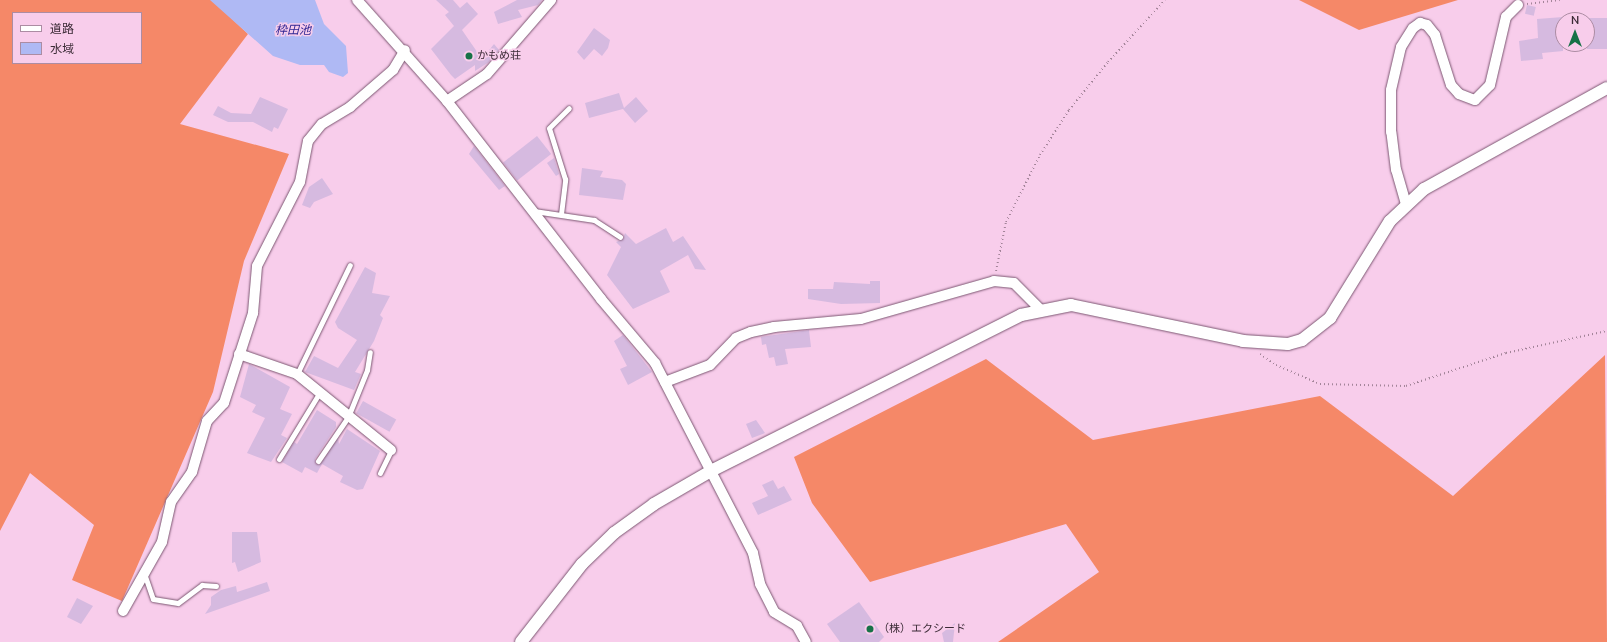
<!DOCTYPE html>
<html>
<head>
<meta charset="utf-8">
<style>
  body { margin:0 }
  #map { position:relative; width:1607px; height:642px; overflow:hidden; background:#f8cdeb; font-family:"Nunito Sans","Noto Sans JP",sans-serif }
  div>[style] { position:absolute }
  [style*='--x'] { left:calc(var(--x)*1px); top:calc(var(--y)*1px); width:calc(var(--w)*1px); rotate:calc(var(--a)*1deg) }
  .forest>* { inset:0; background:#f58868 }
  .water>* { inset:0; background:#afb9f4 }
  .building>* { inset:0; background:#d6bae0; transform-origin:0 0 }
  .path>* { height:2px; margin-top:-1px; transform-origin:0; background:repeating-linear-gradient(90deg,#a38499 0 1px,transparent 0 4px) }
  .roads { filter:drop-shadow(0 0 1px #7c5772) drop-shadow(0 0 1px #7c5772) }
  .service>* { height:5px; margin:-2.5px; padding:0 2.5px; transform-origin:2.5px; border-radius:2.5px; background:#fff }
  .minor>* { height:10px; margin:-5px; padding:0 5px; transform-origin:5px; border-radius:5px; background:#fff }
  .tertiary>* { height:12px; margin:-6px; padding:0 6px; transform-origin:6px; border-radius:6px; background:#fff }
  .dots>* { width:11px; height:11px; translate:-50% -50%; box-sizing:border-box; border:2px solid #f8cdeb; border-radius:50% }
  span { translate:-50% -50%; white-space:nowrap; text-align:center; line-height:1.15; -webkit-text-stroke:3px #f8cdeb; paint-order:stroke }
  .poi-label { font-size:11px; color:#3b2b36 }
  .left { translate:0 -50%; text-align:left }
  .water-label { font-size:12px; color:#2d2492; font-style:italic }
  .legend { position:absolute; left:12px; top:12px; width:130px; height:52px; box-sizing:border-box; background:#f8cdeb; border:1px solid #ac8ca3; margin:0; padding:5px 7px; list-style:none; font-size:12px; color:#3b2b36 }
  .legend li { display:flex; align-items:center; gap:8px; height:20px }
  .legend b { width:20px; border:1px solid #ac8ca3 }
  .north { position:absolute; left:1555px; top:12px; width:40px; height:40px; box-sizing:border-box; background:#f8cdeb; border:1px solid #ac8ca3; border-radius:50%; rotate:0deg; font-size:11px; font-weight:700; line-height:16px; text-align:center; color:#3b2b36 }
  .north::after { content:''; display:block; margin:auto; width:14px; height:18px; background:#167247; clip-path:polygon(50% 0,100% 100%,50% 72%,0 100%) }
</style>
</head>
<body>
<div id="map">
  <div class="forest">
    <div style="clip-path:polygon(evenodd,0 0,212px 0,248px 34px,180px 124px,289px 154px,244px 261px,213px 392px,122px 601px,72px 580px,94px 525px,30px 473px,0 531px,0 0,13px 13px,141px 13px,141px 63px,13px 63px,13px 13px)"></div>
    <div style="clip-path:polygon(1299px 0,1458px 0,1359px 30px)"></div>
    <div style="clip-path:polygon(1605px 355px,1607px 642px,998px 642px,1099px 572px,1066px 524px,870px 582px,812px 503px,794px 457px,986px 359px,1093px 440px,1320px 396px,1453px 496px)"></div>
  </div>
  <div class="water">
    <div style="clip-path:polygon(210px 0,315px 0,324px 24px,346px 46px,348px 73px,343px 77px,329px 72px,324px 65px,300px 65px,273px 56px)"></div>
  </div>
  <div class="building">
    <div style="clip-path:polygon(436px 0,453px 0,460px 8px,467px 2px,478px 14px,462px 30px,482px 59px,494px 44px,499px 50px,489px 62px,475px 71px,475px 65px,455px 79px,451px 75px,431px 49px,454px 26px,445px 15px,449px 12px)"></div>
    <div style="clip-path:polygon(517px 0,542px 0,538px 5px,518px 10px,522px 17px,498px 24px,494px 12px)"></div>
    <div style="left:1527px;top:5px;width:9px;height:9px;rotate:13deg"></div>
    <div style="clip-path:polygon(1563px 17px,1563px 51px,1542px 53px,1543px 59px,1521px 61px,1519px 41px,1538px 38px,1537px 19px)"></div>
    <div style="left:1607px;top:18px;width:31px;height:20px;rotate:90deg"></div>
    <div style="clip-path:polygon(594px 28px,610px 40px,608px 48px,602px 56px,594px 49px,584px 60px,577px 52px)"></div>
    <div style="clip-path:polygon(619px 93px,624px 108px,636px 97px,648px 111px,635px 123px,623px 109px,589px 118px,585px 103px)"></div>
    <div style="clip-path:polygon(260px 97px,288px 109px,278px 129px,274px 127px,272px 132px,253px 122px,228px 122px,213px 115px,218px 106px,231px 113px,251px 114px)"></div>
    <div style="left:537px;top:136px;width:23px;height:43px;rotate:52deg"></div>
    <div style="clip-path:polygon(474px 146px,505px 186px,499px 190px,469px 154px)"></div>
    <div style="clip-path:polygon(554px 158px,559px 174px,556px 176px,547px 163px)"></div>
    <div style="clip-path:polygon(582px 168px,603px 171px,600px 177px,622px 180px,626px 184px,623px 200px,579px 195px)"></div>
    <div style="clip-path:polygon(322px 178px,333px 194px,314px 202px,310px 208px,302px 205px,309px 187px)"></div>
    <div style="clip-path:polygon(666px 228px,673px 242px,683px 236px,706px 270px,695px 269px,688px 255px,660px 271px,670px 292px,633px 309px,607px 275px,621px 247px,616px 242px,623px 239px,625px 233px,636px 244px)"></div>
    <div style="clip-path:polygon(365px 267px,376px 273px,372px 293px,390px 296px,380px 315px,383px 318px,374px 341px,355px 372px,361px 374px,354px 390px,305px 372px,314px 356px,338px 368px,357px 340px,338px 328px,335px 322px)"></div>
    <div style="clip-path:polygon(870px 281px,880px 281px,880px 303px,841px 304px,808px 299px,808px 289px,833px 289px,834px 282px,870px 284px)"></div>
    <div style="clip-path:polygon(809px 330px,811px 347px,785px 349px,788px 364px,776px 366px,774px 357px,769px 358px,766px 344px,762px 345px,761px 337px)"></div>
    <div style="clip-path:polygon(623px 335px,652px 372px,628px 385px,620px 369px,627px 366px,614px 341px)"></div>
    <div style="clip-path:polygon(249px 364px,290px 387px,280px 409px,292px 414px,281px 435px,287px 438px,271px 462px,247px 453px,265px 418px,252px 412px,256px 405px,240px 397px)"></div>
    <div style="left:363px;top:401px;width:38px;height:14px;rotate:29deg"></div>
    <div style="clip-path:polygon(317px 410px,336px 422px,336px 427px,315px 459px,316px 464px,321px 463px,338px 438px,339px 444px,347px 429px,380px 451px,363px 489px,357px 490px,340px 482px,343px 476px,322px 464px,317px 473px,305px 467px,302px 473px,282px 462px,294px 442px,297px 444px)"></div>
    <div style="clip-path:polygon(756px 420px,765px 433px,752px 438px,746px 424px)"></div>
    <div style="clip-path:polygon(773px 480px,778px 489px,784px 486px,792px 500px,758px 515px,752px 503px,768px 496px,762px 485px)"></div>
    <div style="clip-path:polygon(232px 532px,257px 532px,261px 562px,238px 572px,235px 562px,232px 563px)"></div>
    <div style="clip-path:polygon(267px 582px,270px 591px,205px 614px,211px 605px,211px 597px,221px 590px,236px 586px,237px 592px)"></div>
    <div style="clip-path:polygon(77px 598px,93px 606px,81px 624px,67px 617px)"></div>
    <div style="clip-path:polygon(859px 602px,884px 637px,879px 642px,840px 642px,827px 624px)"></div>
    <div style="clip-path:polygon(955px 623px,953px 642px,944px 642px,942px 633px)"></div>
  </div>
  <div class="path">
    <div style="--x:1527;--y:4;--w:33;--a:-7"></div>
    <div style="--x:996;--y:271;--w:50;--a:-78.5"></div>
    <div style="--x:1006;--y:222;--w:75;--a:-63.1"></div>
    <div style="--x:1040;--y:155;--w:54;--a:-57.2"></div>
    <div style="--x:1069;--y:110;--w:62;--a:-50.9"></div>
    <div style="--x:1108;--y:62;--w:84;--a:-47.4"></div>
    <div style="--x:1260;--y:354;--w:19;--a:35"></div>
    <div style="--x:1276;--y:365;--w:48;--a:23.4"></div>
    <div style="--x:1320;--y:384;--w:86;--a:1.3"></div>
    <div style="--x:1406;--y:386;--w:105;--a:-18.3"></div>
    <div style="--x:1506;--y:353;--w:103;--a:-12.3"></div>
  </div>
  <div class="roads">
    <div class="service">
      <div style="--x:534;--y:211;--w:61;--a:8.5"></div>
      <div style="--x:594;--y:220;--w:31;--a:33"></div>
      <div style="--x:561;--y:214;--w:35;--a:-83"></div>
      <div style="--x:565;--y:179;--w:53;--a:-107.4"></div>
      <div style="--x:549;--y:128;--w:28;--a:-45"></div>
      <div style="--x:297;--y:374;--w:121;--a:-64.1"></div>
      <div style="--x:279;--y:459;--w:75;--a:-58.6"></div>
      <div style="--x:318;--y:461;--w:53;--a:-55.7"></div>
      <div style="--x:348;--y:417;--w:51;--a:-68"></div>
      <div style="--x:367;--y:370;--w:18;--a:-81"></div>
      <div style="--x:380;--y:473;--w:25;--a:-64"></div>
      <div style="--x:145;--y:576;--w:24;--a:71"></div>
      <div style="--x:153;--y:599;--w:25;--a:9"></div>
      <div style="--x:178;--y:603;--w:30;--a:-37"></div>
      <div style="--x:202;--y:585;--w:14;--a:4"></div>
    </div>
    <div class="minor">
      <div style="--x:357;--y:0;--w:135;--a:48.3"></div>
      <div style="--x:447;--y:101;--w:251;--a:52.1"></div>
      <div style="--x:601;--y:299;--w:84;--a:49.8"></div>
      <div style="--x:655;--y:363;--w:214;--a:62.7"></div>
      <div style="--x:753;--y:553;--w:32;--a:77"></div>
      <div style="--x:760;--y:584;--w:31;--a:63"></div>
      <div style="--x:774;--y:612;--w:27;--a:31"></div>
      <div style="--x:797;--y:626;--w:18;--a:61"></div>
      <div style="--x:447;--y:101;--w:48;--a:-34"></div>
      <div style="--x:487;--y:74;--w:98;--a:-49.1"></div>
      <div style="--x:1406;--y:204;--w:35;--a:-106"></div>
      <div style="--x:1396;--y:170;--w:38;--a:-97"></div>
      <div style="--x:1391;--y:132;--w:42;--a:-90"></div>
      <div style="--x:1391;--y:90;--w:44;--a:-76.9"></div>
      <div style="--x:1401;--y:47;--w:22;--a:-58"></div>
      <div style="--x:1413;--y:28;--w:9;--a:-36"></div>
      <div style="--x:1420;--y:23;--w:7;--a:16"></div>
      <div style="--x:1427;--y:25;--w:13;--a:51"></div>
      <div style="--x:1435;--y:35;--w:52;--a:72.3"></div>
      <div style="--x:1451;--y:85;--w:12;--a:48"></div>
      <div style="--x:1459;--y:94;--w:17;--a:21"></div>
      <div style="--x:1475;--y:100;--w:21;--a:-45"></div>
      <div style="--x:1490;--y:85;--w:70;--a:-76.8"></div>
      <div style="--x:1506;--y:17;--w:17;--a:-45"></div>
      <div style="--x:239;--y:354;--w:61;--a:19"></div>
      <div style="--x:297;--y:374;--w:121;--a:39"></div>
      <div style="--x:665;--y:382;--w:48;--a:-20.7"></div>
      <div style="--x:710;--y:365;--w:37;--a:-46"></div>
      <div style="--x:736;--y:338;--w:16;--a:-22"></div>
      <div style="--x:751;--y:332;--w:24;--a:-12"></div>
      <div style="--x:774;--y:327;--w:87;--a:-5.3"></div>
      <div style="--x:861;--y:319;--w:138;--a:-15.9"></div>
      <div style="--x:994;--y:281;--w:20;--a:6"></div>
      <div style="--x:1014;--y:283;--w:37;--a:45"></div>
      <div style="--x:123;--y:611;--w:79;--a:-60.5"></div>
      <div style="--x:162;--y:542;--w:41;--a:-77.3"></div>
      <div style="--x:171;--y:502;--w:37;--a:-55"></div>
      <div style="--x:192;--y:472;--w:53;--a:-73.6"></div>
      <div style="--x:207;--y:421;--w:25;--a:-47"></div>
      <div style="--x:224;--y:403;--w:95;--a:-72.1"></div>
      <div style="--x:253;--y:313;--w:47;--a:-85.1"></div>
      <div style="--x:257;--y:266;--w:94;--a:-62.9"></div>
      <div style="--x:300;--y:182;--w:42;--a:-79"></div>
      <div style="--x:308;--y:141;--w:22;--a:-51"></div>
      <div style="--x:322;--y:124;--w:33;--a:-31"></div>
      <div style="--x:350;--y:107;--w:57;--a:-40.7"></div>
      <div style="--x:393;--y:70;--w:23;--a:-59"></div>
    </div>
    <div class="tertiary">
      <div style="--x:521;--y:642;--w:99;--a:-52"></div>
      <div style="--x:582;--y:564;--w:45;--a:-44.1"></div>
      <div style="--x:614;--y:533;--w:49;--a:-35.9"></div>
      <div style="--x:654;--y:504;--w:66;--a:-30.1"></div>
      <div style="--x:711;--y:471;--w:347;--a:-26.7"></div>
      <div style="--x:1021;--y:315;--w:51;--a:-11.3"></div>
      <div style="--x:1071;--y:305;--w:176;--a:11.8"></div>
      <div style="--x:1243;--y:341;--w:45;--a:3.8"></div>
      <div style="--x:1288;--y:344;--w:15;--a:-16"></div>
      <div style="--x:1302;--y:340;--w:36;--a:-38"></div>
      <div style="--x:1330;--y:318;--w:114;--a:-58.3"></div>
      <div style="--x:1390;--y:221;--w:47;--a:-43.3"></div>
      <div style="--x:1424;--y:189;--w:209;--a:-28.9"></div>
    </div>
  </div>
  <div class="dots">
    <div style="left:469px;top:56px;background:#167247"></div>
    <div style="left:870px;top:629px;background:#167247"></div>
  </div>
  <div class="poi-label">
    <span class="left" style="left:477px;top:56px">かもめ荘</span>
    <span class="left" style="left:878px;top:629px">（株）エクシード</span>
  </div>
  <div class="water-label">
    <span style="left:293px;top:31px">枠田池</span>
  </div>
  <ul class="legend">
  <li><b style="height:5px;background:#fff"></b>道路</li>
  <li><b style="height:11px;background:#afb9f4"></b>水域</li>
  </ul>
  <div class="north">N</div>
</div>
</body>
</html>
